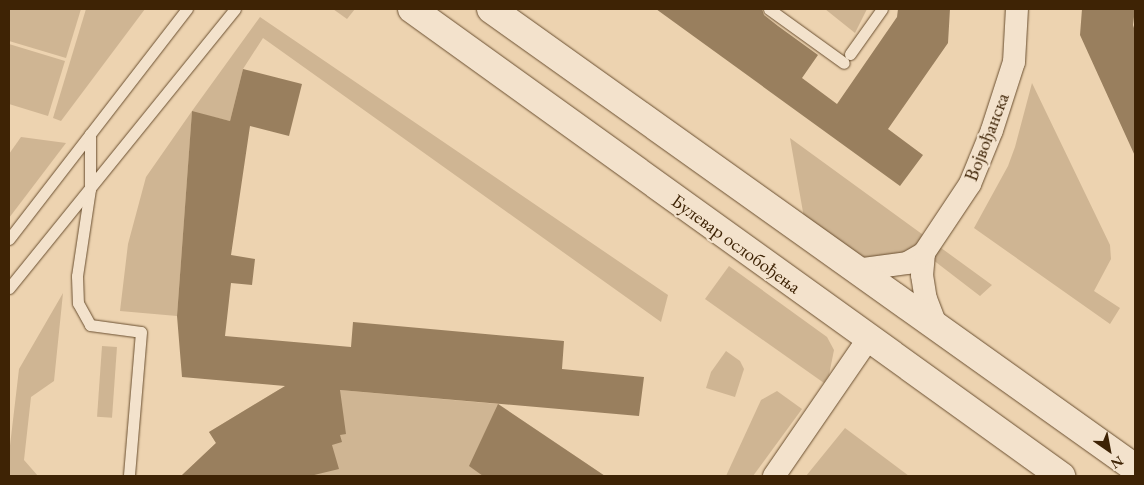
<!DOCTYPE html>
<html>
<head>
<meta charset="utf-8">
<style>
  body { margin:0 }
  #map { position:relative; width:1144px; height:485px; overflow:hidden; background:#edd3b0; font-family:"EB Garamond",serif }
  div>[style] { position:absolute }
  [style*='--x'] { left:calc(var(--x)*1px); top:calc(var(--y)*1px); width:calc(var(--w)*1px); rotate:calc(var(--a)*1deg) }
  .green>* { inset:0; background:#cfb593; transform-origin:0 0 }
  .building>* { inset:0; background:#997f5e }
  .roads { filter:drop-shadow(0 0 1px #6a4f30) drop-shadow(0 0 1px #6a4f30) }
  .service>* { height:11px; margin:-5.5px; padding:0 5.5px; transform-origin:5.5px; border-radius:5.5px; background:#f3e2cc }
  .minor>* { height:22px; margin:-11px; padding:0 11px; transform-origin:11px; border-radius:11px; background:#f3e2cc }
  .secondary>* { height:28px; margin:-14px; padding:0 14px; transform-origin:14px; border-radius:14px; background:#f3e2cc }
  span { translate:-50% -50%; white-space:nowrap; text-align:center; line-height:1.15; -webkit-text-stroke:4.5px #f3e2cc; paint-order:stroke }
  .street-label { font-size:19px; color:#3e2305 }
  .frame { position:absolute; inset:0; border:10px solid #3e2305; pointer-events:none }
  .north { position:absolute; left:1084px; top:425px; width:50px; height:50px; -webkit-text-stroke:4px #f3e2cc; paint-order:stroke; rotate:147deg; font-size:14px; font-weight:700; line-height:20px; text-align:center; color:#3e2305 }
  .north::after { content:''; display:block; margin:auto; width:18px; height:22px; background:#3e2305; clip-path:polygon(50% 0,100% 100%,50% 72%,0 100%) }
</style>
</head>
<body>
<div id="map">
  <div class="green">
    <div style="clip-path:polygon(9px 9px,81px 9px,66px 58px,9px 41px)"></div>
    <div style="clip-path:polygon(86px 9px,145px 9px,61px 121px,53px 118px)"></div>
    <div style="clip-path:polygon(333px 9px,355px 9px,347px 19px)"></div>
    <div style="clip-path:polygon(825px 9px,867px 9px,855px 33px)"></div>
    <div style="clip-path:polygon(260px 17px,668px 295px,661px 322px,263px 38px,243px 69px,230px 121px,192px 112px,177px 316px,120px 311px,128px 244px,146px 177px,192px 111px)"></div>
    <div style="clip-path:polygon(9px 44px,65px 61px,48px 116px,9px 104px)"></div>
    <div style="clip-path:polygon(1032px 83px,1110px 245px,1111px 259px,1094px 291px,1120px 308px,1110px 324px,974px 228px,1008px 166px,1015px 147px)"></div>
    <div style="clip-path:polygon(21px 137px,66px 143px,9px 218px,9px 154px)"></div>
    <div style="clip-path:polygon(790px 138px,992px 285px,980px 296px,924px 253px,885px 267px,807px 235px)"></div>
    <div style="clip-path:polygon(729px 266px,827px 337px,834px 350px,829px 375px,824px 383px,705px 299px)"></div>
    <div style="clip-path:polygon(63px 293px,54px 381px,31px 397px,24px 460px,38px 476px,9px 476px,9px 454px,19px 369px)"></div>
    <div style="left:102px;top:346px;width:15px;height:71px;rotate:4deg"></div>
    <div style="clip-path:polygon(726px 351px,740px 361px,744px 369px,735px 397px,706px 388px,711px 372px)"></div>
    <div style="clip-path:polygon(280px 389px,286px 401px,340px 390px,498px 404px,605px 476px,181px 476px,216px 443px,209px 432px)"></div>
    <div style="clip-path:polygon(777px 391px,802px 409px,753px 476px,726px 476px,761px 400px)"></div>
    <div style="clip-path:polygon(845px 428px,909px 476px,806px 476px)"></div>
  </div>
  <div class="building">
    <div style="clip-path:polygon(656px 9px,762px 9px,764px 15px,778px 26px,818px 55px,802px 78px,837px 104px,897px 17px,898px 9px,950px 9px,948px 43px,888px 129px,923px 155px,900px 186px)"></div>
    <div style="clip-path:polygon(1082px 9px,1135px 9px,1133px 25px,1135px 31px,1135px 156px,1080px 35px)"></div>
    <div style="clip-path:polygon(243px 69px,302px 84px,289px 136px,250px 126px,231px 255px,255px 259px,252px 285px,231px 283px,225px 336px,351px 347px,353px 322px,564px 341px,562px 369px,644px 377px,639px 416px,340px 390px,346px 434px,340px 435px,342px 442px,332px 445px,339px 469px,310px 476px,181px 476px,216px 443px,209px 432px,285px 386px,182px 377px,177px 316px,192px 111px,230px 121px)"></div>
    <div style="clip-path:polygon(498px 404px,605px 476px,483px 476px,469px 466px)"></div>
  </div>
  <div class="roads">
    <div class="service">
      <div style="--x:769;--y:9;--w:92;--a:35.8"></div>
      <div style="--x:850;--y:54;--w:55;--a:-54.6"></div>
      <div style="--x:90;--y:134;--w:55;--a:90"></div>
      <div style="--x:90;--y:189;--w:88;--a:98.5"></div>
      <div style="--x:77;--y:276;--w:27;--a:88"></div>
      <div style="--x:78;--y:303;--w:25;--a:61"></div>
      <div style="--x:90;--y:325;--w:51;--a:7.8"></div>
      <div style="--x:141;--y:332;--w:144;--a:94.8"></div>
      <div style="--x:9;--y:239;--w:291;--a:-52.3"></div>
      <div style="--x:9;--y:288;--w:359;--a:-51"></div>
    </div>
    <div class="minor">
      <div style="--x:924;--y:253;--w:22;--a:95"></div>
      <div style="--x:922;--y:275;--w:24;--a:81"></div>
      <div style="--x:926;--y:299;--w:31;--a:69"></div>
      <div style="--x:856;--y:270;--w:51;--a:-7.8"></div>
      <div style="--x:907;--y:263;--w:20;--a:-30"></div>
      <div style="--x:924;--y:253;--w:83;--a:-56.3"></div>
      <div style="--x:970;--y:184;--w:58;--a:-67.8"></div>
      <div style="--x:992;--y:130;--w:71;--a:-72.1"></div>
      <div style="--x:1014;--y:62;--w:53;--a:-86.8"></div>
      <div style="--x:774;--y:476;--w:166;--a:-55.5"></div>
    </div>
    <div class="secondary">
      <div style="--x:412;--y:9;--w:800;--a:35.74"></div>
      <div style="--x:491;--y:9;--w:791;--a:35.48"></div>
    </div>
  </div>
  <div class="street-label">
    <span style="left:987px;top:137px;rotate:-69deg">Војвођанска</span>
    <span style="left:736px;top:244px;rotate:36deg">Булевар ослобођења</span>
  </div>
  <div class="frame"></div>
  <div class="north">N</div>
</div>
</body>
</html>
